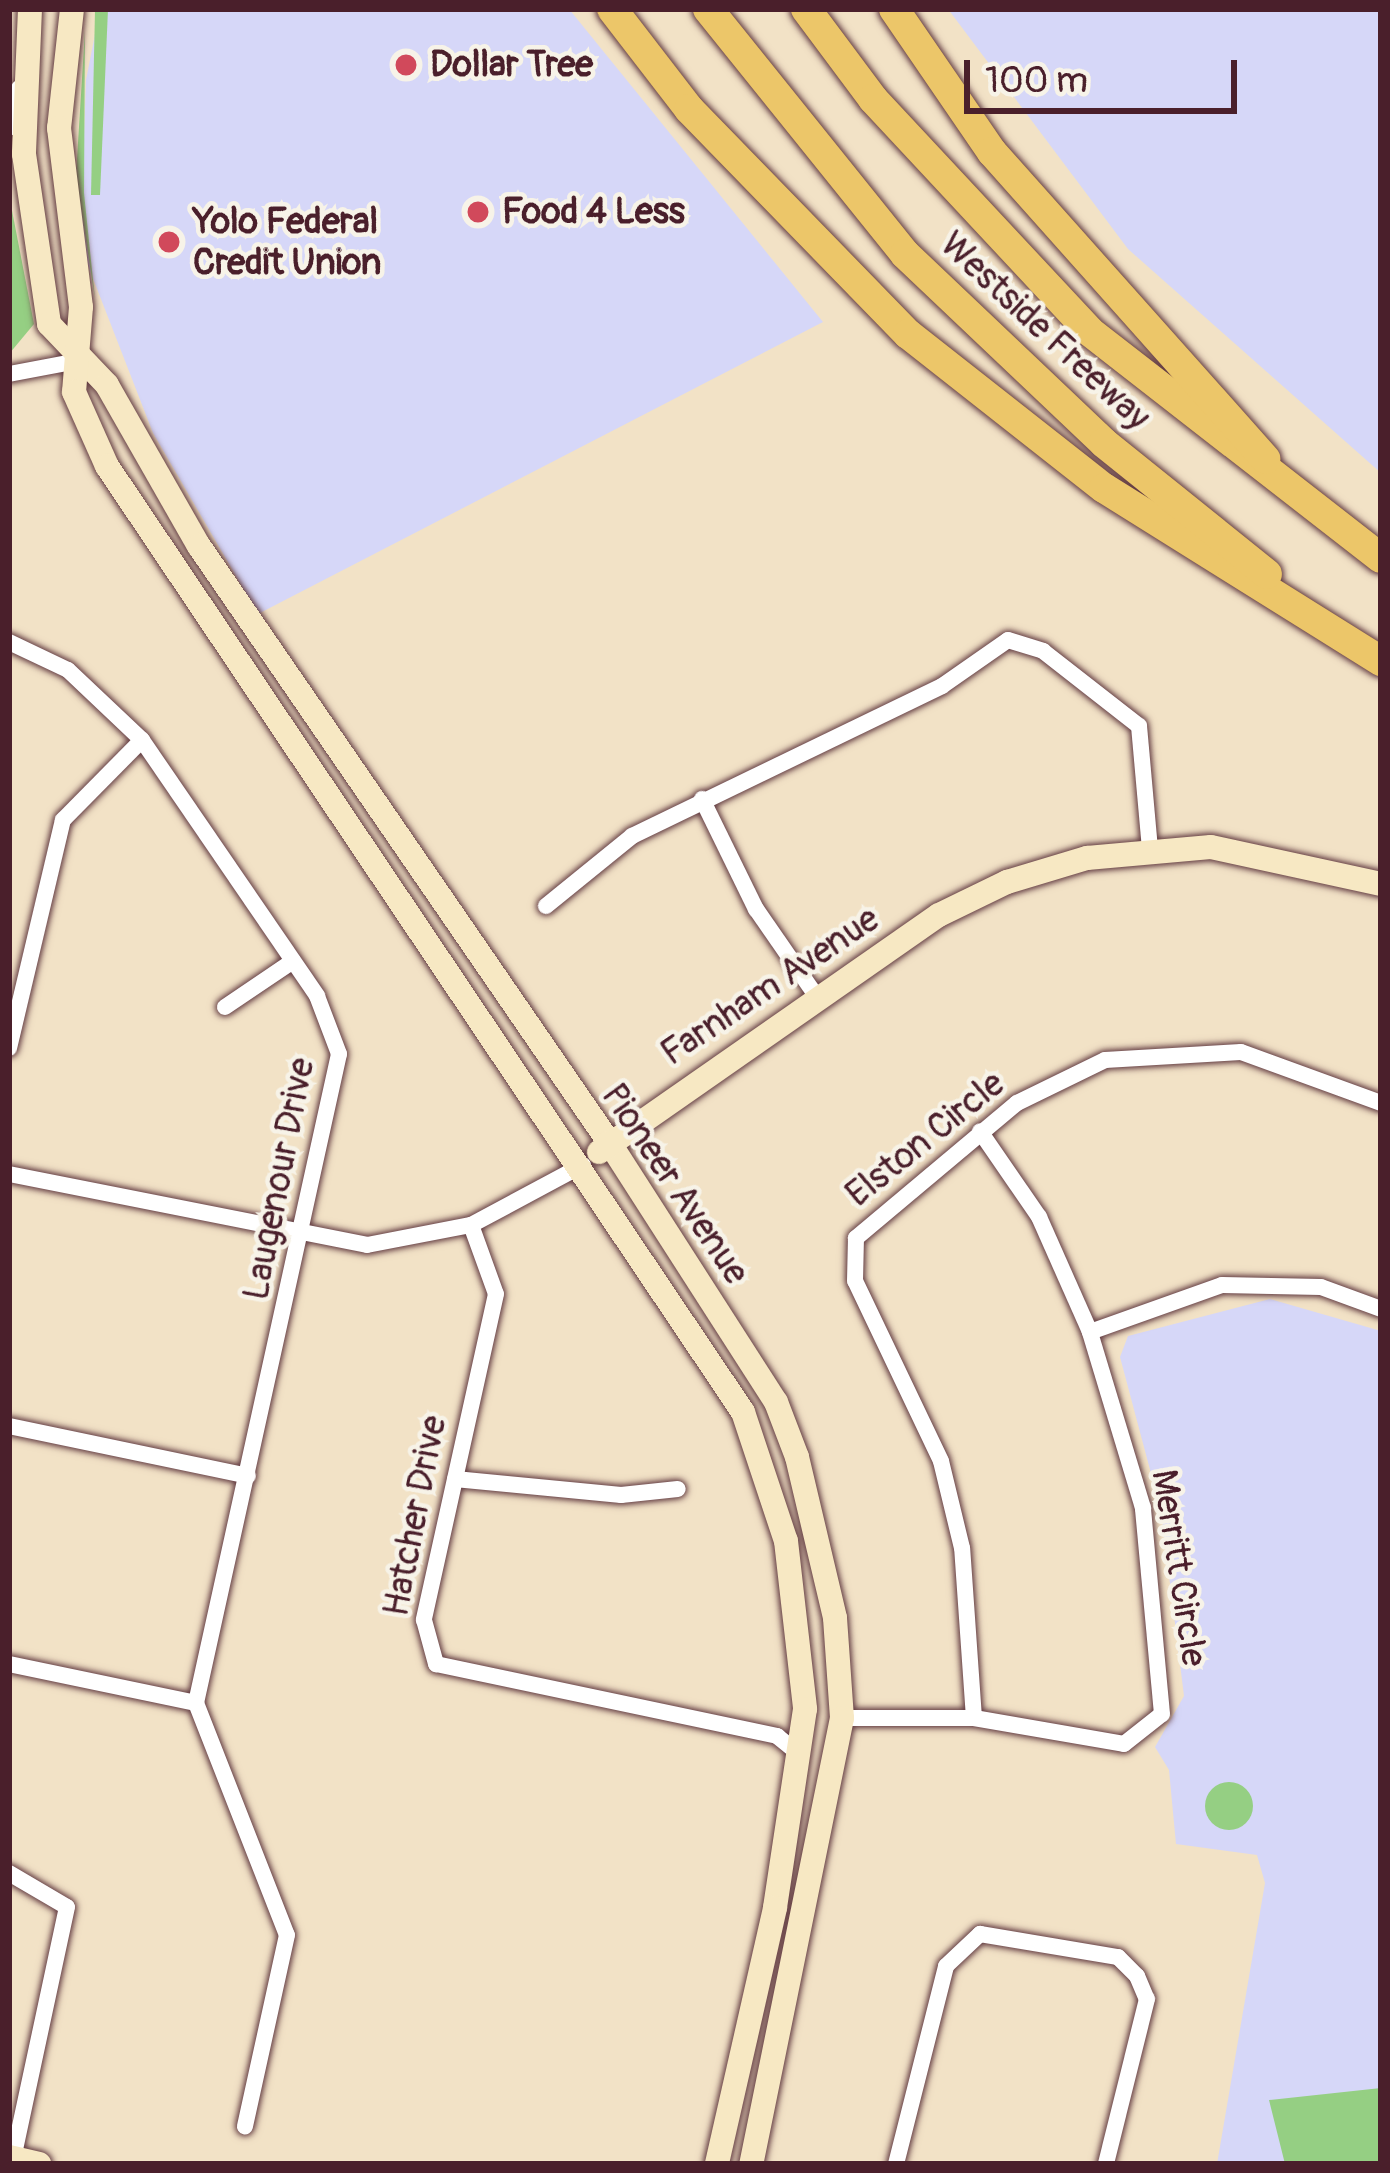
<!DOCTYPE html>
<html>
<head>
<meta charset="utf-8">
<style>
  body { margin:0 }
  #map { position:relative; width:1390px; height:2173px; overflow:hidden; background:#f2e2c6; font-family:Pangolin,sans-serif }
  div>[style] { position:absolute }
  [style*='--x'] { left:calc(var(--x)*1px); top:calc(var(--y)*1px); width:calc(var(--w)*1px); rotate:calc(var(--a)*1deg) }
  .built>* { inset:0; background:#d6d7f8 }
  .green>* { inset:0; background:#95cf83 }
  .round { border-radius:50% }
  .roads { filter:drop-shadow(0 0 3px #633c42) drop-shadow(0 0 3px #633c42) }
  .street>* { height:16px; margin:-8px; padding:0 8px; transform-origin:8px; border-radius:8px; background:#fff }
  .secondary>* { height:24px; margin:-12px; padding:0 12px; transform-origin:12px; border-radius:12px; background:#f7e8c3 }
  .highway>* { height:30px; margin:-15px; padding:0 15px; transform-origin:15px; border-radius:15px; background:#ecc669 }
  .dots>* { width:33px; height:33px; translate:-50% -50%; box-sizing:border-box; border:6px solid #f7f3e8; border-radius:50% }
  span { translate:-50% -50%; white-space:nowrap; text-align:center; line-height:1.15; -webkit-text-stroke:9px #f7f3e8; paint-order:stroke }
  .poi-label { font-size:36px; color:#4a1f2b; font-weight:700 }
  .left { translate:0 -50%; text-align:left }
  .street-label { font-size:36px; color:#4a1f2b }
  .frame { position:absolute; inset:0; border:12px solid #4a1f2b; pointer-events:none }
  .scale { position:absolute; left:964px; top:60px; width:273px; height:54px; box-sizing:border-box; border:6px solid #4a1f2b; border-top:0; padding-left:15px; font-size:36px; line-height:42px; white-space:nowrap; color:#4a1f2b; -webkit-text-stroke:9px #f7f3e8; paint-order:stroke }
</style>
</head>
<body>
<div id="map">
  <div class="built">
    <div style="clip-path:polygon(100px 9px,569px 9px,823px 322px,258px 614px,153px 433px,80px 245px,86px 80px)"></div>
    <div style="clip-path:polygon(948px 9px,1381px 9px,1381px 473px,1128px 249px)"></div>
    <div style="clip-path:polygon(1270px 1299px,1381px 1331px,1381px 2164px,1217px 2164px,1265px 1883px,1257px 1855px,1176px 1844px,1169px 1770px,1155px 1747px,1184px 1696px,1161px 1511px,1120px 1357px,1128px 1336px)"></div>
  </div>
  <div class="green">
    <div style="clip-path:polygon(108px 9px,100px 195px,91px 195px,95px 10px)"></div>
    <div style="clip-path:polygon(85px 30px,84px 193px,95px 299px,76px 175px)"></div>
    <div style="clip-path:polygon(9px 195px,34px 324px,9px 354px)"></div>
    <div class="round" style="left:1205px;top:1782px;width:48px;height:48px"></div>
    <div style="clip-path:polygon(1381px 2088px,1381px 2164px,1285px 2164px,1269px 2100px)"></div>
  </div>
  <div class="roads">
    <div class="street">
      <div style="--x:9;--y:128;--w:41;--a:-76"></div>
      <div style="--x:9;--y:374;--w:70;--a:-10.7"></div>
      <div style="--x:9;--y:642;--w:65;--a:25.4"></div>
      <div style="--x:68;--y:670;--w:102;--a:43.4"></div>
      <div style="--x:142;--y:740;--w:310;--a:55.6"></div>
      <div style="--x:317;--y:996;--w:62;--a:69.2"></div>
      <div style="--x:339;--y:1054;--w:665;--a:102.43"></div>
      <div style="--x:702;--y:799;--w:123;--a:63.9"></div>
      <div style="--x:756;--y:909;--w:107;--a:55.3"></div>
      <div style="--x:546;--y:906;--w:111;--a:-39.1"></div>
      <div style="--x:632;--y:836;--w:344;--a:-25.8"></div>
      <div style="--x:942;--y:686;--w:80;--a:-34.9"></div>
      <div style="--x:1008;--y:640;--w:37;--a:17"></div>
      <div style="--x:1043;--y:651;--w:122;--a:38"></div>
      <div style="--x:1139;--y:726;--w:123;--a:84.9"></div>
      <div style="--x:225;--y:1007;--w:82;--a:-34.1"></div>
      <div style="--x:9;--y:1048;--w:234;--a:-76.7"></div>
      <div style="--x:63;--y:820;--w:112;--a:-45.4"></div>
      <div style="--x:9;--y:1174;--w:365;--a:11.2"></div>
      <div style="--x:367;--y:1245;--w:106;--a:-10.9"></div>
      <div style="--x:471;--y:1225;--w:127;--a:-28.2"></div>
      <div style="--x:471;--y:1225;--w:73;--a:70.1"></div>
      <div style="--x:496;--y:1294;--w:334;--a:102.5"></div>
      <div style="--x:424;--y:1620;--w:46;--a:74.7"></div>
      <div style="--x:436;--y:1664;--w:349;--a:11.9"></div>
      <div style="--x:777;--y:1736;--w:27;--a:39"></div>
      <div style="--x:1090;--y:1332;--w:140;--a:-19.6"></div>
      <div style="--x:1222;--y:1285;--w:99;--a:1.2"></div>
      <div style="--x:1321;--y:1287;--w:64;--a:20.1"></div>
      <div style="--x:9;--y:1426;--w:244;--a:11.8"></div>
      <div style="--x:455;--y:1479;--w:167;--a:5.5"></div>
      <div style="--x:621;--y:1495;--w:57;--a:-6"></div>
      <div style="--x:9;--y:1664;--w:191;--a:11.8"></div>
      <div style="--x:196;--y:1703;--w:249;--a:68.6"></div>
      <div style="--x:287;--y:1935;--w:196;--a:102.4"></div>
      <div style="--x:842;--y:1718;--w:132;--a:0"></div>
      <div style="--x:974;--y:1718;--w:152;--a:9.8"></div>
      <div style="--x:1124;--y:1744;--w:48;--a:-38.3"></div>
      <div style="--x:1162;--y:1714;--w:207;--a:-95.3"></div>
      <div style="--x:1143;--y:1508;--w:184;--a:-106.8"></div>
      <div style="--x:1090;--y:1332;--w:126;--a:-113.9"></div>
      <div style="--x:1039;--y:1217;--w:104;--a:-124.5"></div>
      <div style="--x:974;--y:1718;--w:170;--a:-94"></div>
      <div style="--x:962;--y:1548;--w:89;--a:-103.6"></div>
      <div style="--x:941;--y:1461;--w:199;--a:-115.5"></div>
      <div style="--x:855;--y:1281;--w:43;--a:-88.7"></div>
      <div style="--x:856;--y:1238;--w:210;--a:-40"></div>
      <div style="--x:1017;--y:1103;--w:98;--a:-26"></div>
      <div style="--x:1105;--y:1060;--w:136;--a:-3.4"></div>
      <div style="--x:1241;--y:1052;--w:149;--a:20"></div>
      <div style="--x:9;--y:1873;--w:67;--a:30.4"></div>
      <div style="--x:67;--y:1907;--w:257;--a:102.1"></div>
      <div style="--x:896;--y:2164;--w:204;--a:-75.8"></div>
      <div style="--x:946;--y:1966;--w:47;--a:-43.3"></div>
      <div style="--x:980;--y:1934;--w:140;--a:9.5"></div>
      <div style="--x:1118;--y:1957;--w:27;--a:45"></div>
      <div style="--x:1137;--y:1976;--w:25;--a:67"></div>
      <div style="--x:1147;--y:1999;--w:170;--a:104"></div>
    </div>
    <div class="secondary">
      <div style="--x:30;--y:9;--w:145;--a:92.4"></div>
      <div style="--x:24;--y:154;--w:172;--a:81.6"></div>
      <div style="--x:49;--y:324;--w:84;--a:46.4"></div>
      <div style="--x:107;--y:385;--w:185;--a:60.3"></div>
      <div style="--x:199;--y:546;--w:723;--a:55.48"></div>
      <div style="--x:609;--y:1142;--w:309;--a:57.3"></div>
      <div style="--x:776;--y:1402;--w:59;--a:69.1"></div>
      <div style="--x:797;--y:1457;--w:165;--a:76.7"></div>
      <div style="--x:835;--y:1618;--w:100;--a:86"></div>
      <div style="--x:842;--y:1718;--w:455;--a:101.5"></div>
      <div style="--x:72;--y:9;--w:120;--a:96.2"></div>
      <div style="--x:59;--y:128;--w:180;--a:83"></div>
      <div style="--x:81;--y:307;--w:85;--a:94.7"></div>
      <div style="--x:74;--y:392;--w:81;--a:66"></div>
      <div style="--x:107;--y:466;--w:1140;--a:56.09"></div>
      <div style="--x:743;--y:1412;--w:136;--a:71.6"></div>
      <div style="--x:786;--y:1541;--w:169;--a:83.5"></div>
      <div style="--x:805;--y:1709;--w:201;--a:98.6"></div>
      <div style="--x:775;--y:1908;--w:262;--a:102.8"></div>
      <div style="--x:599;--y:1152;--w:414;--a:-34.9"></div>
      <div style="--x:939;--y:915;--w:76;--a:-25.9"></div>
      <div style="--x:1007;--y:882;--w:84;--a:-16.7"></div>
      <div style="--x:1087;--y:858;--w:124;--a:-5.1"></div>
      <div style="--x:1211;--y:847;--w:174;--a:12.3"></div>
      <div style="--x:9;--y:2157;--w:31;--a:13"></div>
    </div>
    <div class="highway">
      <div style="--x:612;--y:9;--w:126;--a:52.4"></div>
      <div style="--x:689;--y:109;--w:314;--a:45.8"></div>
      <div style="--x:908;--y:334;--w:249;--a:38.2"></div>
      <div style="--x:1104;--y:488;--w:327;--a:32"></div>
      <div style="--x:708;--y:9;--w:314;--a:51.2"></div>
      <div style="--x:905;--y:254;--w:274;--a:43.5"></div>
      <div style="--x:1104;--y:443;--w:209;--a:38.8"></div>
      <div style="--x:806;--y:9;--w:112;--a:53.3"></div>
      <div style="--x:873;--y:99;--w:317;--a:47"></div>
      <div style="--x:1089;--y:331;--w:370;--a:37.9"></div>
      <div style="--x:894;--y:9;--w:173;--a:55.6"></div>
      <div style="--x:992;--y:152;--w:411;--a:48.3"></div>
    </div>
  </div>
  <div class="dots">
    <div style="left:406px;top:65px;background:#d1495b"></div>
    <div style="left:478px;top:212px;background:#d1495b"></div>
    <div style="left:169px;top:242px;background:#d1495b"></div>
  </div>
  <div class="poi-label">
    <span class="left" style="left:430px;top:65px">Dollar Tree</span>
    <span class="left" style="left:502px;top:212px">Food 4 Less</span>
    <span class="left" style="left:193px;top:242px">Yolo Federal<br>Credit Union</span>
  </div>
  <div class="street-label">
    <span style="left:1045px;top:331px;rotate:43deg">Westside Freeway</span>
    <span style="left:770px;top:986px;rotate:-34deg">Farnham Avenue</span>
    <span style="left:925px;top:1139px;rotate:-39deg">Elston Circle</span>
    <span style="left:279px;top:1179px;rotate:-79deg">Laugenour Drive</span>
    <span style="left:675px;top:1184px;rotate:56deg">Pioneer Avenue</span>
    <span style="left:415px;top:1516px;rotate:-79deg">Hatcher Drive</span>
    <span style="left:1179px;top:1568px;rotate:81deg">Merritt Circle</span>
  </div>
  <div class="frame"></div>
  <div class="scale">100 m</div>
</div>
</body>
</html>
